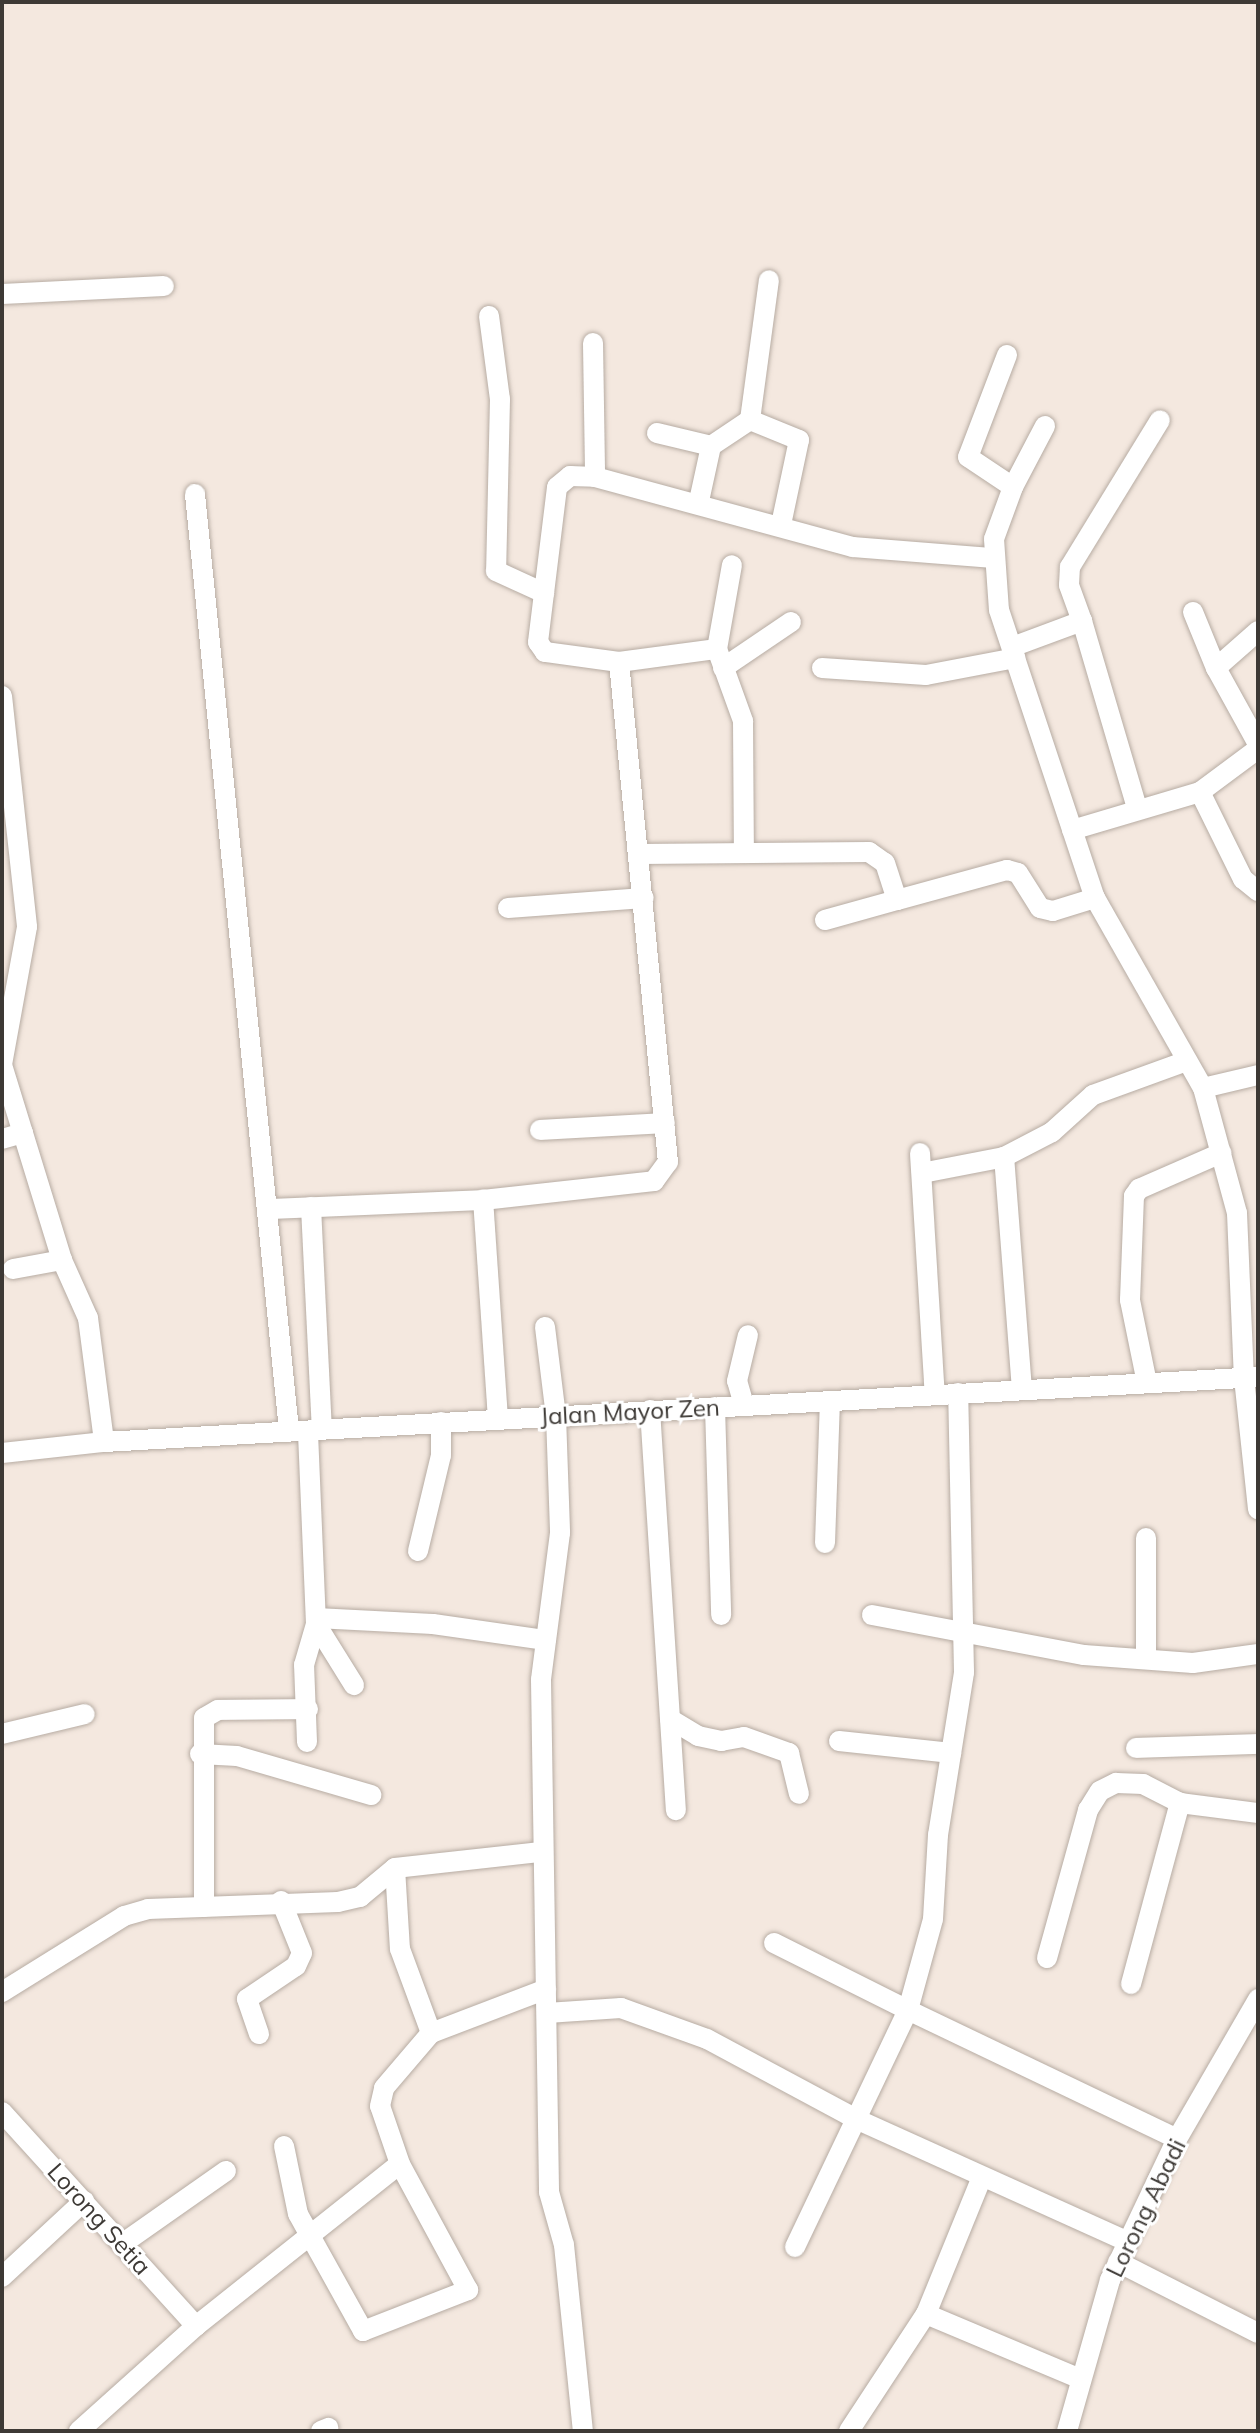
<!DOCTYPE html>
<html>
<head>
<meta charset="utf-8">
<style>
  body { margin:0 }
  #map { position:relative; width:1260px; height:2433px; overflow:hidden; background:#f4e8df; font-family:Mulish,sans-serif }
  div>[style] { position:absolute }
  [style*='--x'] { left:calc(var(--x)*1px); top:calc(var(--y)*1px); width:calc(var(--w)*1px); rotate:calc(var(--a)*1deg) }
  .roads { filter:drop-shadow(0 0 2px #b7aca3) drop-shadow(0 0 2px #b7aca3) }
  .minor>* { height:20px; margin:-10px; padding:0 10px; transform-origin:10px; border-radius:10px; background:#fff }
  span { translate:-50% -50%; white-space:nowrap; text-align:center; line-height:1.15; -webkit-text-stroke:6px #fff; paint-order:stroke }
  .street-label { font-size:24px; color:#3d3935 }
  .frame { position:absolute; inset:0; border:4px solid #3d3935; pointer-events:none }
</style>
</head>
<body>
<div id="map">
  <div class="roads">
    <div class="minor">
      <div style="--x:2;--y:294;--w:162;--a:-2.8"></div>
      <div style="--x:489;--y:316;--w:84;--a:82.5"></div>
      <div style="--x:500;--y:399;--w:172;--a:91.3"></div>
      <div style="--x:496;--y:571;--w:53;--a:24.6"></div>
      <div style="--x:593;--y:343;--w:134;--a:89.1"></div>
      <div style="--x:1007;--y:355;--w:109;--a:110.9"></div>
      <div style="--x:968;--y:457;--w:54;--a:33.7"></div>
      <div style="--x:750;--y:420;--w:53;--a:22.2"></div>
      <div style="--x:799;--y:440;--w:87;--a:102"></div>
      <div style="--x:1045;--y:426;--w:69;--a:117.7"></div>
      <div style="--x:1013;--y:487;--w:55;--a:110.1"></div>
      <div style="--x:994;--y:539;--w:71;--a:86"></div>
      <div style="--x:999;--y:610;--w:304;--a:71.6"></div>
      <div style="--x:1095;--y:898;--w:219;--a:60.4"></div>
      <div style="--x:1203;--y:1088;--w:130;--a:74.8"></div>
      <div style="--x:1237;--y:1213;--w:165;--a:87.6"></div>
      <div style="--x:1244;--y:1378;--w:132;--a:83.9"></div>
      <div style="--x:657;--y:433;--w:56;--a:13.5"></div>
      <div style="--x:195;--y:494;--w:942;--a:84.27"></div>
      <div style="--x:699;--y:501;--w:56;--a:-77.7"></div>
      <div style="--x:711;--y:446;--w:47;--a:-33.7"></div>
      <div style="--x:750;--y:420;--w:141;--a:-82.3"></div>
      <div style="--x:1193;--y:612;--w:61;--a:67.7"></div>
      <div style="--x:1082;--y:621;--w:195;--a:73.6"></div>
      <div style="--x:1258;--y:631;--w:56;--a:138.6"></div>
      <div style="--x:1216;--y:668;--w:87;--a:61.1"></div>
      <div style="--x:1012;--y:647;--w:75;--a:-20.4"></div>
      <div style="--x:1082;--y:621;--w:38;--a:-110"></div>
      <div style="--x:1069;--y:585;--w:18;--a:-87"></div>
      <div style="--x:1070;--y:567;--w:172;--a:-58.5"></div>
      <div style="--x:717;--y:649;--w:77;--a:70.1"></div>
      <div style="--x:743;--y:721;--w:129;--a:89.6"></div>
      <div style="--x:619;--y:662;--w:99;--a:-7.6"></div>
      <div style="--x:717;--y:649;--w:85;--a:-79.9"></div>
      <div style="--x:723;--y:668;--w:82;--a:-34.1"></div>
      <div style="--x:822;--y:668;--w:104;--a:3.9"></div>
      <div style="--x:926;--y:675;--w:91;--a:-10.8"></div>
      <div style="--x:2;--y:696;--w:232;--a:83.8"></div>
      <div style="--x:27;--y:927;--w:140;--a:100.3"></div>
      <div style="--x:2;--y:1065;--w:204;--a:72.9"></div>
      <div style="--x:62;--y:1260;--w:64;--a:65.9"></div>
      <div style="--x:88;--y:1318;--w:125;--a:82.6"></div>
      <div style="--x:1200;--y:792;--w:97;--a:63.7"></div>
      <div style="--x:1243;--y:879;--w:19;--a:39"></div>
      <div style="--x:1072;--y:830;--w:134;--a:-16.5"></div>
      <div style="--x:1200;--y:792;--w:72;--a:-36.6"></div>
      <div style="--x:639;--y:854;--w:230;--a:-0.5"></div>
      <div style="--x:869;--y:852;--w:19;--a:35"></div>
      <div style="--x:885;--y:863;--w:39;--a:72"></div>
      <div style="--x:897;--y:900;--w:114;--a:-15.3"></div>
      <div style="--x:1007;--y:870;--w:11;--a:15"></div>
      <div style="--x:1018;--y:873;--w:41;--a:57.8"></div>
      <div style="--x:1040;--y:908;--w:13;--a:13"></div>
      <div style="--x:1053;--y:911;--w:44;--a:-17.2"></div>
      <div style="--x:508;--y:908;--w:136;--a:-4.2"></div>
      <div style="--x:825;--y:920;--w:75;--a:-15.5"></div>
      <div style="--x:1203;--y:1088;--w:57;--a:-13.3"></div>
      <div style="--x:540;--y:1130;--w:125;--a:-3.2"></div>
      <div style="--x:2;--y:1139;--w:22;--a:-16"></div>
      <div style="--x:920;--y:1153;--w:242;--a:86.5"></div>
      <div style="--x:922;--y:1173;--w:84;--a:-11"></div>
      <div style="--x:311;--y:1207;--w:223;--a:87.2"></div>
      <div style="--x:269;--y:1209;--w:214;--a:-2.4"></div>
      <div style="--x:13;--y:1269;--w:50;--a:-10.4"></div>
      <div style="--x:545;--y:1327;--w:90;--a:83"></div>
      <div style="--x:556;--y:1416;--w:117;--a:88"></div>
      <div style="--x:560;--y:1533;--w:148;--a:97.4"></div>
      <div style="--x:541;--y:1680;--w:512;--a:89.1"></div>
      <div style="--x:549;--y:2192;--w:55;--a:74.2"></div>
      <div style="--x:564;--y:2245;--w:187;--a:84.2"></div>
      <div style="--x:1147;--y:1383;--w:85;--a:-101.6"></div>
      <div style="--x:1130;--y:1300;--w:104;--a:-87.8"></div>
      <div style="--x:1134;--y:1196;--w:9;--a:-54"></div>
      <div style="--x:1139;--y:1189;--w:90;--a:-23.7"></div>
      <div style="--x:1022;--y:1390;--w:234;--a:-94.4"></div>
      <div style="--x:1004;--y:1157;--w:54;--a:-27.5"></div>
      <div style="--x:1052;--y:1132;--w:55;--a:-42.1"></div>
      <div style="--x:1093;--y:1095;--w:100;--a:-19.9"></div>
      <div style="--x:744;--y:1405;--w:25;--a:-106"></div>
      <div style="--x:737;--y:1381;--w:47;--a:-76.6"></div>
      <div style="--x:715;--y:1407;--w:208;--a:88.3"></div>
      <div style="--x:650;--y:1410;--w:401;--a:86.3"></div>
      <div style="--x:498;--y:1419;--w:220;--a:-93.9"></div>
      <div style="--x:483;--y:1200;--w:172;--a:-6.3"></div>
      <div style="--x:654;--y:1181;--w:24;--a:-54"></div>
      <div style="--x:668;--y:1162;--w:502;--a:-95.6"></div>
      <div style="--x:619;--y:662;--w:75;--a:-172.3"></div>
      <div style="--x:545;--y:652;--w:12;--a:-125"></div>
      <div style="--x:538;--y:642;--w:156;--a:-83"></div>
      <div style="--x:557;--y:487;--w:17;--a:-40"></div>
      <div style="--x:570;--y:476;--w:25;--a:2"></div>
      <div style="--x:595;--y:477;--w:267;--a:15.2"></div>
      <div style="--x:853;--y:547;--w:141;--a:4.5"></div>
      <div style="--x:2;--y:1453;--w:103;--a:-6.2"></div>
      <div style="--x:104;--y:1442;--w:1156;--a:-3.22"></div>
      <div style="--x:1146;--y:1538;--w:121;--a:90"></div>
      <div style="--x:825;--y:1543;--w:142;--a:-88"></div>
      <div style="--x:418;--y:1551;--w:99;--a:-76.5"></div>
      <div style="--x:441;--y:1455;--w:33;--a:-90"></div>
      <div style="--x:872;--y:1615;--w:216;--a:10.7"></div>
      <div style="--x:1084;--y:1655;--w:109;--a:4.2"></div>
      <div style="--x:1193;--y:1663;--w:66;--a:-7.9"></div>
      <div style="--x:316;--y:1618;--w:117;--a:2.9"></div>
      <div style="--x:433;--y:1624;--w:114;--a:8.1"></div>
      <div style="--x:316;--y:1624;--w:72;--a:58.1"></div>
      <div style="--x:670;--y:1719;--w:33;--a:31"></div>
      <div style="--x:698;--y:1736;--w:24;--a:12"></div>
      <div style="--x:721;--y:1741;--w:23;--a:-10"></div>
      <div style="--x:744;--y:1737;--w:48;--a:19.6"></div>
      <div style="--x:789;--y:1753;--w:42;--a:76.3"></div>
      <div style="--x:2;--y:1734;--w:85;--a:-13.5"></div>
      <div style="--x:839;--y:1741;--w:113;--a:6.1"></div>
      <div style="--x:307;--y:1742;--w:77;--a:-92.2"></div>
      <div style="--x:304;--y:1665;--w:43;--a:-73.7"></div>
      <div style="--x:316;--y:1624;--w:193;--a:-92.4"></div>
      <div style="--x:1136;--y:1748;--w:122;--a:-1.9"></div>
      <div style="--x:200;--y:1754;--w:37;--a:3"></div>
      <div style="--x:237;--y:1756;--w:140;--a:16.2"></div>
      <div style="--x:395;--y:1868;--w:81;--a:86.5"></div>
      <div style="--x:400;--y:1949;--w:90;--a:69.7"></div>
      <div style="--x:204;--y:1907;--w:189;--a:-90"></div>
      <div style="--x:204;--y:1718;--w:16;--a:-30"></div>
      <div style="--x:218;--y:1710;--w:90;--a:-0.6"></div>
      <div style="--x:774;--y:1943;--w:150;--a:26.6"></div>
      <div style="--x:908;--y:2010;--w:94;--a:-74.6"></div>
      <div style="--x:933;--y:1919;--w:84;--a:-86.6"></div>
      <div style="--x:938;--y:1835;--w:165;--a:-80.9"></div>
      <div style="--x:964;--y:1672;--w:279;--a:-91.2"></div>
      <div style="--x:1047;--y:1958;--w:154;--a:-74.5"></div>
      <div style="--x:1088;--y:1810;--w:22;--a:-58"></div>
      <div style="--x:1100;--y:1791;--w:18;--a:-27"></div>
      <div style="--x:1116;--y:1783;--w:27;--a:2"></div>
      <div style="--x:1143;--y:1784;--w:42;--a:27.2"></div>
      <div style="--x:1180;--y:1803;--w:79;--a:7.3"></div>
      <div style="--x:1131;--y:1984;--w:188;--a:-74.9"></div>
      <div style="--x:2;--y:1992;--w:144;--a:-31.9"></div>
      <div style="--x:124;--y:1916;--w:25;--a:-16"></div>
      <div style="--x:148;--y:1909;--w:190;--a:-2.1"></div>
      <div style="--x:338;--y:1902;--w:23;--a:-13"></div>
      <div style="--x:360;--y:1897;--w:45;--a:-39.6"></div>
      <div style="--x:395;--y:1868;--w:147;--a:-6.3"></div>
      <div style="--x:547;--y:2013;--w:74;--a:-3.9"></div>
      <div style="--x:621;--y:2008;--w:91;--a:19.8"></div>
      <div style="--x:707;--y:2039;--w:169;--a:28.2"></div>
      <div style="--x:856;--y:2119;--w:299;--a:24.3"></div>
      <div style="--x:259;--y:2034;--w:37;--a:-109"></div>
      <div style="--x:247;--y:1999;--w:59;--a:-34"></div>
      <div style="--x:296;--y:1966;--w:14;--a:-65"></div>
      <div style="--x:302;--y:1953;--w:56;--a:-112"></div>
      <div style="--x:2;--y:2112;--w:289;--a:47.8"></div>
      <div style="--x:284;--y:2146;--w:69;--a:78.4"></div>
      <div style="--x:298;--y:2214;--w:134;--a:60.9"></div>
      <div style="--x:363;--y:2331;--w:113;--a:-21.3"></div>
      <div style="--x:468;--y:2290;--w:143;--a:-118.4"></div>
      <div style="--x:122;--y:2244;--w:127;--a:-35.1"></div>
      <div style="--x:795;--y:2247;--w:263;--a:-64.5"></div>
      <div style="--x:908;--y:2010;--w:298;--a:25.6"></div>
      <div style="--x:1118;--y:2262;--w:157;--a:26.9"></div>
      <div style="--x:2;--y:2277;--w:112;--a:-42.8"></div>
      <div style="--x:926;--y:2314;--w:148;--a:-67.8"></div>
      <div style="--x:79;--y:2431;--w:157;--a:-41.9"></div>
      <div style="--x:196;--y:2326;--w:260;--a:-38.5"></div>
      <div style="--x:400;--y:2164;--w:61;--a:-109"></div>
      <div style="--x:380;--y:2106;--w:18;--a:-77"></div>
      <div style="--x:384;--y:2088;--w:72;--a:-49.5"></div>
      <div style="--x:431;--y:2033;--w:123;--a:-20.9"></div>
      <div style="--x:321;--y:2431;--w:8;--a:-23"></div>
      <div style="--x:849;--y:2431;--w:140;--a:-56.7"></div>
      <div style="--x:926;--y:2314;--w:168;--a:22.8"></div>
      <div style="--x:1067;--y:2431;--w:157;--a:-74.1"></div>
      <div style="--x:1110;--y:2280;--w:156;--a:-64.6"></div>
      <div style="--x:1177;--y:2139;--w:162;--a:-59.9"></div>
    </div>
  </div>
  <div class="street-label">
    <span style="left:630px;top:1412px;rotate:-3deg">Jalan Mayor Zen</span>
    <span style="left:1146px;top:2208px;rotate:-64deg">Lorong Abadi</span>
    <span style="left:99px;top:2219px;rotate:48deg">Lorong Setia</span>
  </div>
  <div class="frame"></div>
</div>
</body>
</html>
